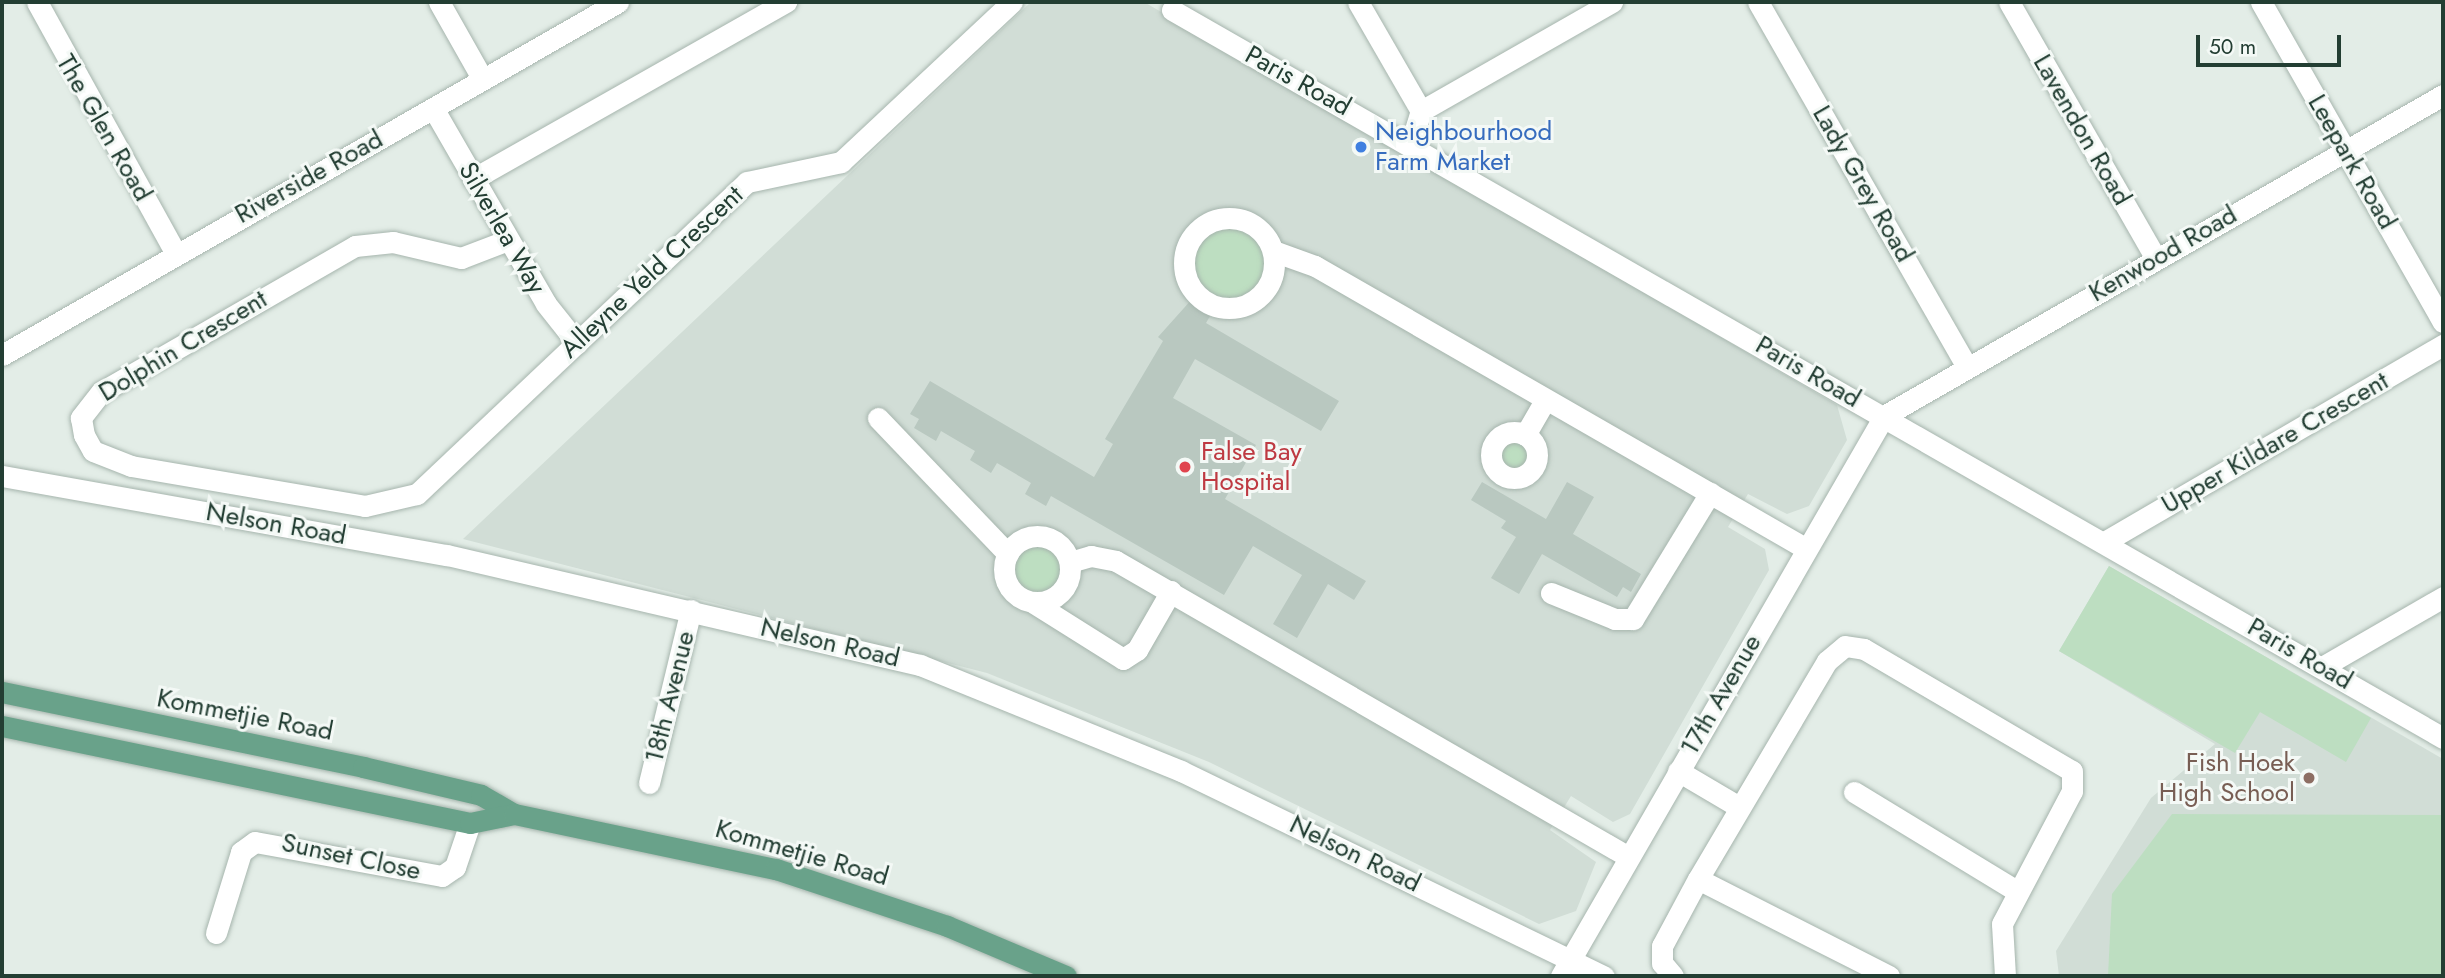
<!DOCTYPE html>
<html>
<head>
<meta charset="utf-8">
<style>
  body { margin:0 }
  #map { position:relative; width:2445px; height:978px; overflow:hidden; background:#e3ede7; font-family:Jost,sans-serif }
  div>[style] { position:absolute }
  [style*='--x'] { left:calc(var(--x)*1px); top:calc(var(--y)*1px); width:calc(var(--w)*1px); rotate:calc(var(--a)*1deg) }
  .built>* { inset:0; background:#d1ddd6 }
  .green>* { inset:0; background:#bddec1 }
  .round { border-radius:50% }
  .building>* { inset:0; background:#b9c8c0 }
  .roads { filter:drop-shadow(0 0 2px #a6b5ad) drop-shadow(0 0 2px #a6b5ad) }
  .minor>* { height:21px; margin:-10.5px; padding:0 10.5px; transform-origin:10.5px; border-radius:10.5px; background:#fff }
  .minor>.ring { margin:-10.5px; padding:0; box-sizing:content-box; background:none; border:21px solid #fff; border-radius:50% }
  .major>* { height:21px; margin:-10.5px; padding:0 10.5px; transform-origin:10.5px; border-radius:10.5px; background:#69a28a }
  .dots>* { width:19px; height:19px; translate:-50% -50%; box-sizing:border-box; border:4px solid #f4f9f6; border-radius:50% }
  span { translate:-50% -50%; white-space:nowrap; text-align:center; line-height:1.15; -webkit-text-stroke:6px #f4f9f6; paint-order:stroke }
  .street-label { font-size:26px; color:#233e33 }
  .shop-label { font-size:26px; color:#366cbe }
  .left { translate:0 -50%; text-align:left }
  .health-label { font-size:26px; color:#be3a42 }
  .education-label { font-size:26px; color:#785e54 }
  .right { translate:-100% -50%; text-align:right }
  .frame { position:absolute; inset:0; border:4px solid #233e33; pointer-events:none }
  .scale { position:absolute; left:2196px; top:35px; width:145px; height:32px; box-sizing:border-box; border:4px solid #233e33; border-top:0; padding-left:9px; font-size:21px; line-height:24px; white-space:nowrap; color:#233e33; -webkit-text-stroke:5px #f4f9f6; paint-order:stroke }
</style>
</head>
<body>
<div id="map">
  <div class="built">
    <div style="clip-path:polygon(1031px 2px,1144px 2px,1837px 405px,1847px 440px,1809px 506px,1787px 514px,1748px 494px,1728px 527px,1765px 549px,1769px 570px,1630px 814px,1613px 822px,1571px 796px,1550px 830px,1596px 862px,1576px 911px,1539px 924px,1209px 762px,987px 673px,463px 539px)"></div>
    <div style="clip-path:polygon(2109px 566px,2443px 759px,2443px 976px,2059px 976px,2056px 951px,2151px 798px,2215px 744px,2059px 651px)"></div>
  </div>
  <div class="green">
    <div class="round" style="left:1184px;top:218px;width:90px;height:90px"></div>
    <div class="round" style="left:1491px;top:432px;width:46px;height:46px"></div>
    <div class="round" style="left:1004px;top:536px;width:66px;height:66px"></div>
    <div style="clip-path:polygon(2109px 566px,2371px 718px,2346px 762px,2260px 712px,2235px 753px,2059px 651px)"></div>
    <div style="clip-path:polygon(2172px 814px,2443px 815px,2443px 976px,2108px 976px,2112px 894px)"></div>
  </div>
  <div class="building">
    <div style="clip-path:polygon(1201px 289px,1220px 299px,1206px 323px,1339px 401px,1321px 431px,1195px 359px,1173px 398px,1256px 445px,1225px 499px,1366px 581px,1354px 600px,1328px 584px,1297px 638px,1273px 624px,1302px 575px,1253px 546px,1224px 595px,1051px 496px,1046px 506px,1025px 494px,1031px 483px,997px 463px,991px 473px,970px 460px,975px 451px,941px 431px,936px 441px,914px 428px,919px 419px,910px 414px,930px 381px,1094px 477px,1113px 444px,1105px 439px,1163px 341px,1158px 337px)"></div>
    <div style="clip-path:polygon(1482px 482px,1546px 519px,1567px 482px,1594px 497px,1573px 534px,1641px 574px,1631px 592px,1623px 587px,1617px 597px,1542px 554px,1519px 594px,1491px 578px,1516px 537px,1501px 528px,1506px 521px,1471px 500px)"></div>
  </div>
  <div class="roads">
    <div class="minor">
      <div style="--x:37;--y:2;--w:286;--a:61.1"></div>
      <div style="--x:439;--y:2;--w:87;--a:60.5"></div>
      <div style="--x:1358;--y:2;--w:126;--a:60"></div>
      <div style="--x:1758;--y:2;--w:421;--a:60.2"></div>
      <div style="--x:2009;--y:2;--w:294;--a:60.2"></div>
      <div style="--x:2261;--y:2;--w:368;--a:60.4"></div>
      <div style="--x:1172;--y:10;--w:1465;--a:29.8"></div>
      <div style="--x:433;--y:108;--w:226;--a:60"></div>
      <div style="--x:546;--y:304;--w:50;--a:51.5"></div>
      <div style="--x:1411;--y:143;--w:34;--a:-73"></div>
      <div style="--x:1421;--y:111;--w:220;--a:-29.7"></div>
      <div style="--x:473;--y:179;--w:360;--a:-29.5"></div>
      <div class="ring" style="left:1184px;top:218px;width:69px;height:69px"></div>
      <div style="--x:508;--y:240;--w:50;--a:159"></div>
      <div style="--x:461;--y:258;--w:70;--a:-166.8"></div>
      <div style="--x:393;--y:242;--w:38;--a:174"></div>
      <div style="--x:355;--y:246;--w:293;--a:150.1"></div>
      <div style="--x:101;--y:392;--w:33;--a:128"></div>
      <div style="--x:81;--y:418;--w:17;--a:80"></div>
      <div style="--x:84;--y:435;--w:18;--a:61"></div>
      <div style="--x:93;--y:451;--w:41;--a:21.5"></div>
      <div style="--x:131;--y:466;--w:237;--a:9.7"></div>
      <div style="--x:365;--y:506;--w:53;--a:-13"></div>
      <div style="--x:417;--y:494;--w:454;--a:-43.4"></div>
      <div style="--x:747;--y:182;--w:96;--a:-12"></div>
      <div style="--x:841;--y:162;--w:234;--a:-43.1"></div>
      <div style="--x:1276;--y:252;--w:41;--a:19.7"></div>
      <div style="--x:1315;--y:266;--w:565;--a:29.92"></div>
      <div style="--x:2;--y:355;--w:710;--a:-29.81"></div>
      <div style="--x:878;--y:418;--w:188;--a:46.3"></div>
      <div class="ring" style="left:1491px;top:432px;width:25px;height:25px"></div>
      <div style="--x:1525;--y:435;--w:39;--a:-60"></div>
      <div style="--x:2;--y:476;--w:452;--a:10.1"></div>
      <div style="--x:447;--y:555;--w:486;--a:13.1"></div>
      <div style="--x:920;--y:665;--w:282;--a:22.1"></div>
      <div style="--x:1181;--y:771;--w:470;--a:25.9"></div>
      <div class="ring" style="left:1004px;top:536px;width:45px;height:45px"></div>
      <div style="--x:2106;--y:541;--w:390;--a:-30.2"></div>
      <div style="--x:1070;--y:562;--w:22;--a:-16"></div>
      <div style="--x:1091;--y:556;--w:25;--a:11"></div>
      <div style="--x:1116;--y:561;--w:590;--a:30"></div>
      <div style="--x:1551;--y:593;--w:69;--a:22.1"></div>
      <div style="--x:1615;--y:619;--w:18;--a:0"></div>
      <div style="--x:1633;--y:619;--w:148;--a:-58.6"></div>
      <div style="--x:1034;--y:603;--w:105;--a:32.2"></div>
      <div style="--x:1123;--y:659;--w:17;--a:-33"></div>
      <div style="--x:1137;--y:650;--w:68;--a:-60"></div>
      <div style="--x:2322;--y:667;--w:140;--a:-30"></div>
      <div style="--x:1678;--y:771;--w:71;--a:30.5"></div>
      <div style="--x:649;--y:783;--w:178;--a:-76.4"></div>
      <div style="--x:1854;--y:792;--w:191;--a:31.3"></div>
      <div style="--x:216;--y:933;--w:85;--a:-72.8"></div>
      <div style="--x:241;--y:852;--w:17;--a:-36"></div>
      <div style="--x:255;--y:842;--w:190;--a:10.3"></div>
      <div style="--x:442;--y:876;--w:16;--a:-35"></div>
      <div style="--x:455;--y:867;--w:46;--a:-71.2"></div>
      <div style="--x:1561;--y:976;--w:646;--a:-60.02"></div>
      <div style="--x:1884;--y:416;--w:645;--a:-29.87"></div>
      <div style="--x:1673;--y:976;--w:17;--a:-130"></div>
      <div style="--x:1662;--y:963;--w:17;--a:-90"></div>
      <div style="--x:1662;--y:946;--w:76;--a:-61.8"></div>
      <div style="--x:1889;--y:976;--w:214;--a:-153.1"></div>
      <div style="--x:1698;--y:879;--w:253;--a:-59.4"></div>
      <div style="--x:1827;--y:661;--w:23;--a:-40"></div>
      <div style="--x:1845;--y:646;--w:19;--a:9"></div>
      <div style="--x:1864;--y:649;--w:241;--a:30.4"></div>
      <div style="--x:2072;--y:771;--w:20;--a:90"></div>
      <div style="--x:2072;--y:791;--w:150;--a:117.8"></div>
      <div style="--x:2002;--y:924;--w:52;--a:86.7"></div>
    </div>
    <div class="major">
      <div style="--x:2;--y:692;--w:369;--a:11.7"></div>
      <div style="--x:363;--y:767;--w:121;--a:13.3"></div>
      <div style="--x:481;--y:795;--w:38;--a:30"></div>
      <div style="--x:2;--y:726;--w:478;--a:11.7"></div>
      <div style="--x:470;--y:823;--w:45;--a:-11.6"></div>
      <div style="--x:514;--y:814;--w:268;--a:11.9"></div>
      <div style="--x:776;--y:869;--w:180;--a:18.4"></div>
      <div style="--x:947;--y:926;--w:129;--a:22.8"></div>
    </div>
  </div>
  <div class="dots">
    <div style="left:1361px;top:147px;background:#3f7fe0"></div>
    <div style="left:1185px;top:467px;background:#e0444e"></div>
    <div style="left:2309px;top:778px;background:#8d6e63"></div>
  </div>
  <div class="street-label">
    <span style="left:1298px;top:81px;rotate:29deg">Paris Road</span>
    <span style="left:104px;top:128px;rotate:60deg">The Glen Road</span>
    <span style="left:2082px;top:130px;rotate:60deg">Lavendon Road</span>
    <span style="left:2352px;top:162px;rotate:60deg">Leepark Road</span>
    <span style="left:309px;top:177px;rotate:-29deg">Riverside Road</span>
    <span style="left:1863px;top:184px;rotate:60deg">Lady Grey Road</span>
    <span style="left:502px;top:228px;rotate:60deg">Silverlea Way</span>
    <span style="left:2163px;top:254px;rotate:-30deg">Kenwood Road</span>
    <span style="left:652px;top:272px;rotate:-43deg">Alleyne Yeld Crescent</span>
    <span style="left:183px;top:346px;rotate:-31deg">Dolphin Crescent</span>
    <span style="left:1808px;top:372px;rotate:30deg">Paris Road</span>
    <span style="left:2275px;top:443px;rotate:-30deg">Upper Kildare Crescent</span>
    <span style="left:276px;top:524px;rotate:10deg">Nelson Road</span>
    <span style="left:830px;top:643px;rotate:13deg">Nelson Road</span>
    <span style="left:2300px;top:654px;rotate:30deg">Paris Road</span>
    <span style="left:1721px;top:695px;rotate:-60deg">17th Avenue</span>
    <span style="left:670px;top:697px;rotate:-76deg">18th Avenue</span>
    <span style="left:245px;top:715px;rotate:11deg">Kommetjie Road</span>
    <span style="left:802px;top:853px;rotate:16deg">Kommetjie Road</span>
    <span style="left:1355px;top:854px;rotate:26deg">Nelson Road</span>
    <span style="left:351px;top:857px;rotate:12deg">Sunset Close</span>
  </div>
  <div class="shop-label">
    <span class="left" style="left:1375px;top:147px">Neighbourhood<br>Farm Market</span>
  </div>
  <div class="health-label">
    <span class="left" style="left:1201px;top:467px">False Bay<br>Hospital</span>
  </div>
  <div class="education-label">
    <span class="right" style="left:2295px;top:778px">Fish Hoek<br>High School</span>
  </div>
  <div class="frame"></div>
  <div class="scale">50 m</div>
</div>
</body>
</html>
